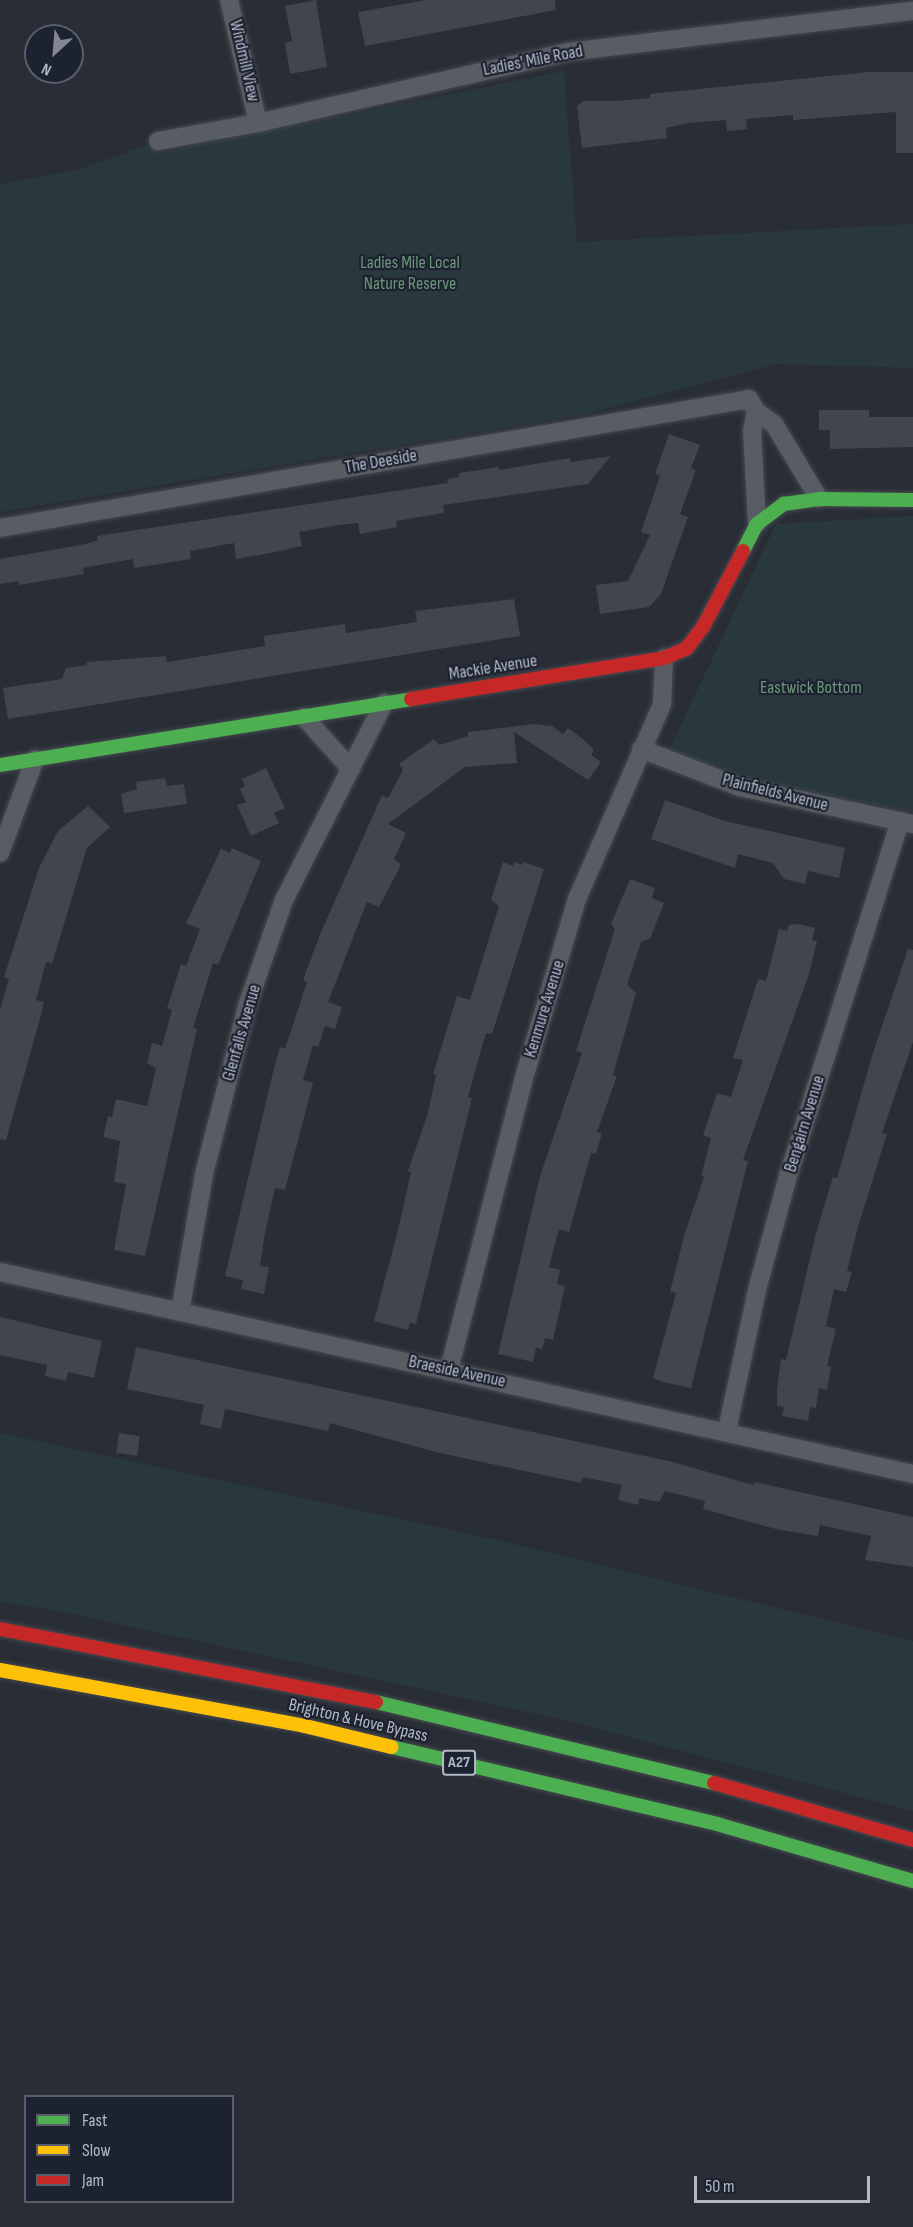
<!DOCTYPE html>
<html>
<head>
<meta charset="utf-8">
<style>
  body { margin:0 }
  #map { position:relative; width:913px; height:2227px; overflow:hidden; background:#292d35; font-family:"Sofia Sans Condensed",sans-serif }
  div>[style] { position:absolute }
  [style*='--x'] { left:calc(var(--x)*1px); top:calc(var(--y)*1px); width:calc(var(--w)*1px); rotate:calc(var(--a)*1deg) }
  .green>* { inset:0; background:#29383d }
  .building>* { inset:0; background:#42454c; transform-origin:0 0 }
  .roads { filter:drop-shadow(0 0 2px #45484f) drop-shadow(0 0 2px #45484f) }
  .street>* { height:18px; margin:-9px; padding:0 9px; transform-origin:9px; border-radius:9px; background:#585c63 }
  .fast>* { height:14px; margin:-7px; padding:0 7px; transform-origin:7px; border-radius:7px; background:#4caf50 }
  .slow>* { height:14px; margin:-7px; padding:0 7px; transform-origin:7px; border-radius:7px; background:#ffc107 }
  .jam>* { height:14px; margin:-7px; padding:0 7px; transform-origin:7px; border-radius:7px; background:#c62828 }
  span { translate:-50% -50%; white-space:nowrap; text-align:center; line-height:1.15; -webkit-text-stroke:4.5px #1d2230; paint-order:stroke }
  .shield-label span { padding:2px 4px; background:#1d2230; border:2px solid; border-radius:4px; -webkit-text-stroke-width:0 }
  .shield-label { font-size:16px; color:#b3b8c6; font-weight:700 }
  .street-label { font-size:18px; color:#b3b8c6 }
  .park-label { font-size:18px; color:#6b967a }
  .legend { position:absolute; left:24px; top:2095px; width:210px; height:108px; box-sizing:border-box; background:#1d2230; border:2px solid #595e6c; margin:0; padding:8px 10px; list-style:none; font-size:18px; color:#b3b8c6 }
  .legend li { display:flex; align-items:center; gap:12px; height:30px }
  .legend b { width:30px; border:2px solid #595e6c }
  .north { position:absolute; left:24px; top:24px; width:60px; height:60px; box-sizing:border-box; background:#1d2230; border:2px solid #595e6c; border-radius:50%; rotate:206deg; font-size:16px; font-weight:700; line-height:24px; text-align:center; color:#b3b8c6 }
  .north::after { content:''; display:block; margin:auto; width:21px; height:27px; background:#838793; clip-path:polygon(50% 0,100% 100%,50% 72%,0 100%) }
  .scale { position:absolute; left:694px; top:2176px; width:176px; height:27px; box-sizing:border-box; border:3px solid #b3b8c6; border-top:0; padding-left:8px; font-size:18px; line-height:21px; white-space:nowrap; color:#b3b8c6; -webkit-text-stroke:4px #1d2230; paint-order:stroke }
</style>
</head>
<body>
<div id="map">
  <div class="green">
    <div style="clip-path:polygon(564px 71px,577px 242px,913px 224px,913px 368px,776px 364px,582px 415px,0 512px,0 184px,77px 170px,158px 141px,163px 152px)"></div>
    <div style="clip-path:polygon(913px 516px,913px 812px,766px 783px,668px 752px,776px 524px)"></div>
    <div style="clip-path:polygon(0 1433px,493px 1539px,913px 1641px,913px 1811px,556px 1718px,49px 1609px,0 1602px)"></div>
  </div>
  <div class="building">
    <div style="clip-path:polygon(316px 0,327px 67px,290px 74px,285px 43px,292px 41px,285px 6px)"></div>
    <div style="clip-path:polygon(426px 0,555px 0,556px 10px,365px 46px,358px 12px)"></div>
    <div style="clip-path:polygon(868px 72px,913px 72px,913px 153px,896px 153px,896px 112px,793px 120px,793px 115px,746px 119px,747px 129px,727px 131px,726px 120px,689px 123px,666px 128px,667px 138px,582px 148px,577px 106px,584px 101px,617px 101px,650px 98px,650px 94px)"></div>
    <div style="clip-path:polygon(819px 410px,869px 410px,869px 417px,913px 417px,913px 447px,830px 449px,830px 430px,819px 430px)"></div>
    <div style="clip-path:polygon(669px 434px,700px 445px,691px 468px,696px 470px,680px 514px,688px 517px,661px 594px,649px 607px,600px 614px,596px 585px,628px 581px,650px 535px,641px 532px,660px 476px,655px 474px)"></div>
    <div style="clip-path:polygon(611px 456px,588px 484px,443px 505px,444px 513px,396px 521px,397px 527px,360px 534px,358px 523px,340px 525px,299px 532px,302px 546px,271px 553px,236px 559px,234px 543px,190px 551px,191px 559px,134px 568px,133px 559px,83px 568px,84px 574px,19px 585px,18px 581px,0 584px,0 559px,86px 544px,98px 540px,97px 536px,448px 483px,447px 479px,459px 477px,459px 473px,499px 467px,499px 470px,570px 458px,571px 462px)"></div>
    <div style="clip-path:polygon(514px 599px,520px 636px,8px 719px,3px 688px,62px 679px,66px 668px,87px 665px,87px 662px,166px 656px,167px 662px,265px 646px,264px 636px,345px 624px,346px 633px,417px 622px,415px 611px)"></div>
    <div style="clip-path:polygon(534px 724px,552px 726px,563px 734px,568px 728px,584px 740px,594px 750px,591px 755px,601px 762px,588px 780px,514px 732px,517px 763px,465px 767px,388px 824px,406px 833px,394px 859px,401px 865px,379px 907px,367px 902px,328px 1002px,342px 1007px,335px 1029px,325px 1026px,318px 1047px,313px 1045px,303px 1080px,313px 1083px,285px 1190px,275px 1188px,265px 1233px,260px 1266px,269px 1267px,264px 1294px,241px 1289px,243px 1280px,225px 1276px,273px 1072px,280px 1047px,285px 1049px,307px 982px,303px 980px,321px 932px,382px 795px,388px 798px,403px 770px,399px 764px,434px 739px,439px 745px,468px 736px,468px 732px)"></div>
    <div style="clip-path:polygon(266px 768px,285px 808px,274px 813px,279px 823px,251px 836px,237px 805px,246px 802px,240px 789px,245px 786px,242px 779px)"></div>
    <div style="clip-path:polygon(165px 778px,167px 786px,184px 784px,187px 804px,124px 813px,121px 794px,137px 789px,136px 782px)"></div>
    <div style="clip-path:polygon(665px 800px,725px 821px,845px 848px,839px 878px,808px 871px,805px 884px,784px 879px,773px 863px,738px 854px,735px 868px,651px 839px)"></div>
    <div style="clip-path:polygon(88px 806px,110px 827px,87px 848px,52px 964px,46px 962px,36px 1000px,44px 1002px,39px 1022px,6px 1140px,0 1139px,0 1010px,9px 979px,4px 977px,39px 868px,58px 831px)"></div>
    <div style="clip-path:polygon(232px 848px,261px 861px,218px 965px,213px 963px,193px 1028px,197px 1029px,145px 1256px,114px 1250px,126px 1184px,114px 1182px,120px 1141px,103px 1137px,108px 1116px,112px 1117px,116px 1099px,147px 1106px,156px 1068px,147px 1063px,152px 1043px,162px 1046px,172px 1010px,167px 1008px,181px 964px,186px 966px,200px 929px,186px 923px,221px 849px,230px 853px)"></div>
    <div style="clip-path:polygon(503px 862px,513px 866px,514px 862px,522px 865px,523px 862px,544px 869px,492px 1034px,486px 1033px,477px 1064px,468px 1097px,472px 1098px,416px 1324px,410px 1323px,408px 1330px,374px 1321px,398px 1230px,411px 1172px,408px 1171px,428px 1113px,436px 1075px,433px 1074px,457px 996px,470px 1000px,499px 906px,491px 900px)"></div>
    <div style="clip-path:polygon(630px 879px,655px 888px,652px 898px,664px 903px,650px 939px,641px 942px,627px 985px,636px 993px,613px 1075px,617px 1076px,597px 1132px,602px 1133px,596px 1154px,591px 1153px,569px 1232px,559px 1229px,549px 1267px,560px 1270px,557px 1284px,565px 1286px,553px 1340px,545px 1338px,542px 1349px,536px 1348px,533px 1362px,498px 1354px,540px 1176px,582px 1053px,576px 1051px,615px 929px,611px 924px)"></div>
    <div style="clip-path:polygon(799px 924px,815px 928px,812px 940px,817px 941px,809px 974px,743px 1160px,748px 1161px,691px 1388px,663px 1382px,653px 1378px,676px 1293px,670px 1292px,684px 1236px,704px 1177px,701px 1176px,711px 1138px,703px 1135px,717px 1093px,731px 1097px,743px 1060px,733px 1058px,758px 979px,766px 981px,779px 929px,787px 931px,789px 925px)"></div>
    <div style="clip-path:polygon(908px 949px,913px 950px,913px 1042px,882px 1133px,887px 1134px,858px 1227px,847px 1271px,852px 1272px,846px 1292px,834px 1289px,826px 1326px,836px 1329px,827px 1366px,831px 1366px,827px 1390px,819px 1388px,816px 1408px,810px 1407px,808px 1421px,782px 1416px,784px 1407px,777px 1406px,777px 1390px,781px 1359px,786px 1360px,816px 1233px,833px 1177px,837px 1178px,872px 1056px)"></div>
    <div style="clip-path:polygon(0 1317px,102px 1341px,94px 1378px,68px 1372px,66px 1381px,45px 1376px,47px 1365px,0 1355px)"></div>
    <div style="clip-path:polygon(136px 1347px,673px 1462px,753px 1485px,754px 1482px,913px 1517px,913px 1567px,865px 1560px,871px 1536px,820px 1525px,818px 1536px,776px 1529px,703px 1509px,705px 1501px,665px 1491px,659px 1502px,639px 1498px,638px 1505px,618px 1500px,622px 1485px,583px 1477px,581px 1483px,440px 1453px,330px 1423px,328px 1431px,225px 1409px,221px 1429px,200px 1424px,204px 1405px,127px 1389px)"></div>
    <div style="left:119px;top:1433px;width:21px;height:20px;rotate:8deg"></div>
  </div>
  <div class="roads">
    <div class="street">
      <div style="--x:229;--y:0;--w:126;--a:76.7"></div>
      <div style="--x:158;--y:141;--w:102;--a:-10.2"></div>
      <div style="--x:258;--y:123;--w:317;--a:-12.9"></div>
      <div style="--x:567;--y:52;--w:348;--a:-6.8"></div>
      <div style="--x:756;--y:411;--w:22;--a:36"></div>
      <div style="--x:774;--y:424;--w:87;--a:59"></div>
      <div style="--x:0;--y:528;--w:760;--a:-9.77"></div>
      <div style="--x:749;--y:399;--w:14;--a:60"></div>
      <div style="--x:756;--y:411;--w:20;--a:101"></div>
      <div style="--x:752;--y:431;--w:93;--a:86.9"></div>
      <div style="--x:304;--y:717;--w:70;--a:47.9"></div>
      <div style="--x:641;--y:749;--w:106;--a:21"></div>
      <div style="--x:740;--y:787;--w:177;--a:12.1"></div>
      <div style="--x:0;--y:853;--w:100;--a:-69.6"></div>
      <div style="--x:0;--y:1272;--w:935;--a:12.48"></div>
      <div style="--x:180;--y:1312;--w:140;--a:-80.1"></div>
      <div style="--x:204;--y:1174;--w:173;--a:-75.6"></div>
      <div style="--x:247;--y:1006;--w:112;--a:-70.8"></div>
      <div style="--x:284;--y:900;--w:221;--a:-63.1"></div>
      <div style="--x:449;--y:1370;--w:309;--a:-75.6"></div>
      <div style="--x:526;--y:1071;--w:179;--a:-73.5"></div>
      <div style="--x:577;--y:899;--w:213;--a:-66.4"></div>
      <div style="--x:662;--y:704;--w:46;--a:-87.5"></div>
      <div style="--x:727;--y:1430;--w:147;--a:-77.9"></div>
      <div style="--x:758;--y:1286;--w:117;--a:-74.7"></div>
      <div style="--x:789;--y:1173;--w:368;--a:-72.5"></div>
    </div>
    <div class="fast">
      <div style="--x:743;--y:551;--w:30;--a:-63"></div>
      <div style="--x:757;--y:524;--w:34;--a:-37"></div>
      <div style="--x:784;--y:504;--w:35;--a:-8"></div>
      <div style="--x:819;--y:499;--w:94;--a:0.6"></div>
      <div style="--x:0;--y:765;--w:416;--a:-9.1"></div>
      <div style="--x:376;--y:1702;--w:348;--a:13.5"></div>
      <div style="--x:392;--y:1747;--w:334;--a:13.3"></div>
      <div style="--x:717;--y:1824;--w:204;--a:16.2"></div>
    </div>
    <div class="slow">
      <div style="--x:0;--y:1670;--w:310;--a:10.4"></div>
      <div style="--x:305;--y:1726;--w:89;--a:13.6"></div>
    </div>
    <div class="jam">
      <div style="--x:411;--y:699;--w:256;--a:-9.2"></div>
      <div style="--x:664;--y:658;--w:25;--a:-23"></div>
      <div style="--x:687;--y:648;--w:26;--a:-53"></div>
      <div style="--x:703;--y:627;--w:86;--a:-62.2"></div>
      <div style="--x:0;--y:1629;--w:383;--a:11"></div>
      <div style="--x:714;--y:1783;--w:207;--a:16"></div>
    </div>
  </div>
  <div class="shield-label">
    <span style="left:459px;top:1763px">A27</span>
  </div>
  <div class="street-label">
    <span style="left:244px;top:61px;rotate:77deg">Windmill View</span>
    <span style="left:533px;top:61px;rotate:-11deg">Ladies' Mile Road</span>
    <span style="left:381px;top:462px;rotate:-10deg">The Deeside</span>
    <span style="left:493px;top:668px;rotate:-9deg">Mackie Avenue</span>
    <span style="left:775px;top:793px;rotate:14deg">Plainfields Avenue</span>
    <span style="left:545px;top:1009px;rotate:-73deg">Kenmure Avenue</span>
    <span style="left:242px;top:1033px;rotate:-74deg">Glenfalls Avenue</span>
    <span style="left:805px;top:1124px;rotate:-73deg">Bengairn Avenue</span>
    <span style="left:457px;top:1372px;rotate:12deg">Braeside Avenue</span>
    <span style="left:358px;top:1721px;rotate:13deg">Brighton &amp; Hove Bypass</span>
  </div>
  <div class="park-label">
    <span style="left:410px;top:274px">Ladies Mile Local<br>Nature Reserve</span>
    <span style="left:811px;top:688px">Eastwick Bottom</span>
  </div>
  <ul class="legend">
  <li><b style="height:8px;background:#4caf50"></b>Fast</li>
  <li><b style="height:8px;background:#ffc107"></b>Slow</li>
  <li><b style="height:8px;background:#c62828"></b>Jam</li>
  </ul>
  <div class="north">N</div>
  <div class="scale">50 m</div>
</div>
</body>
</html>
